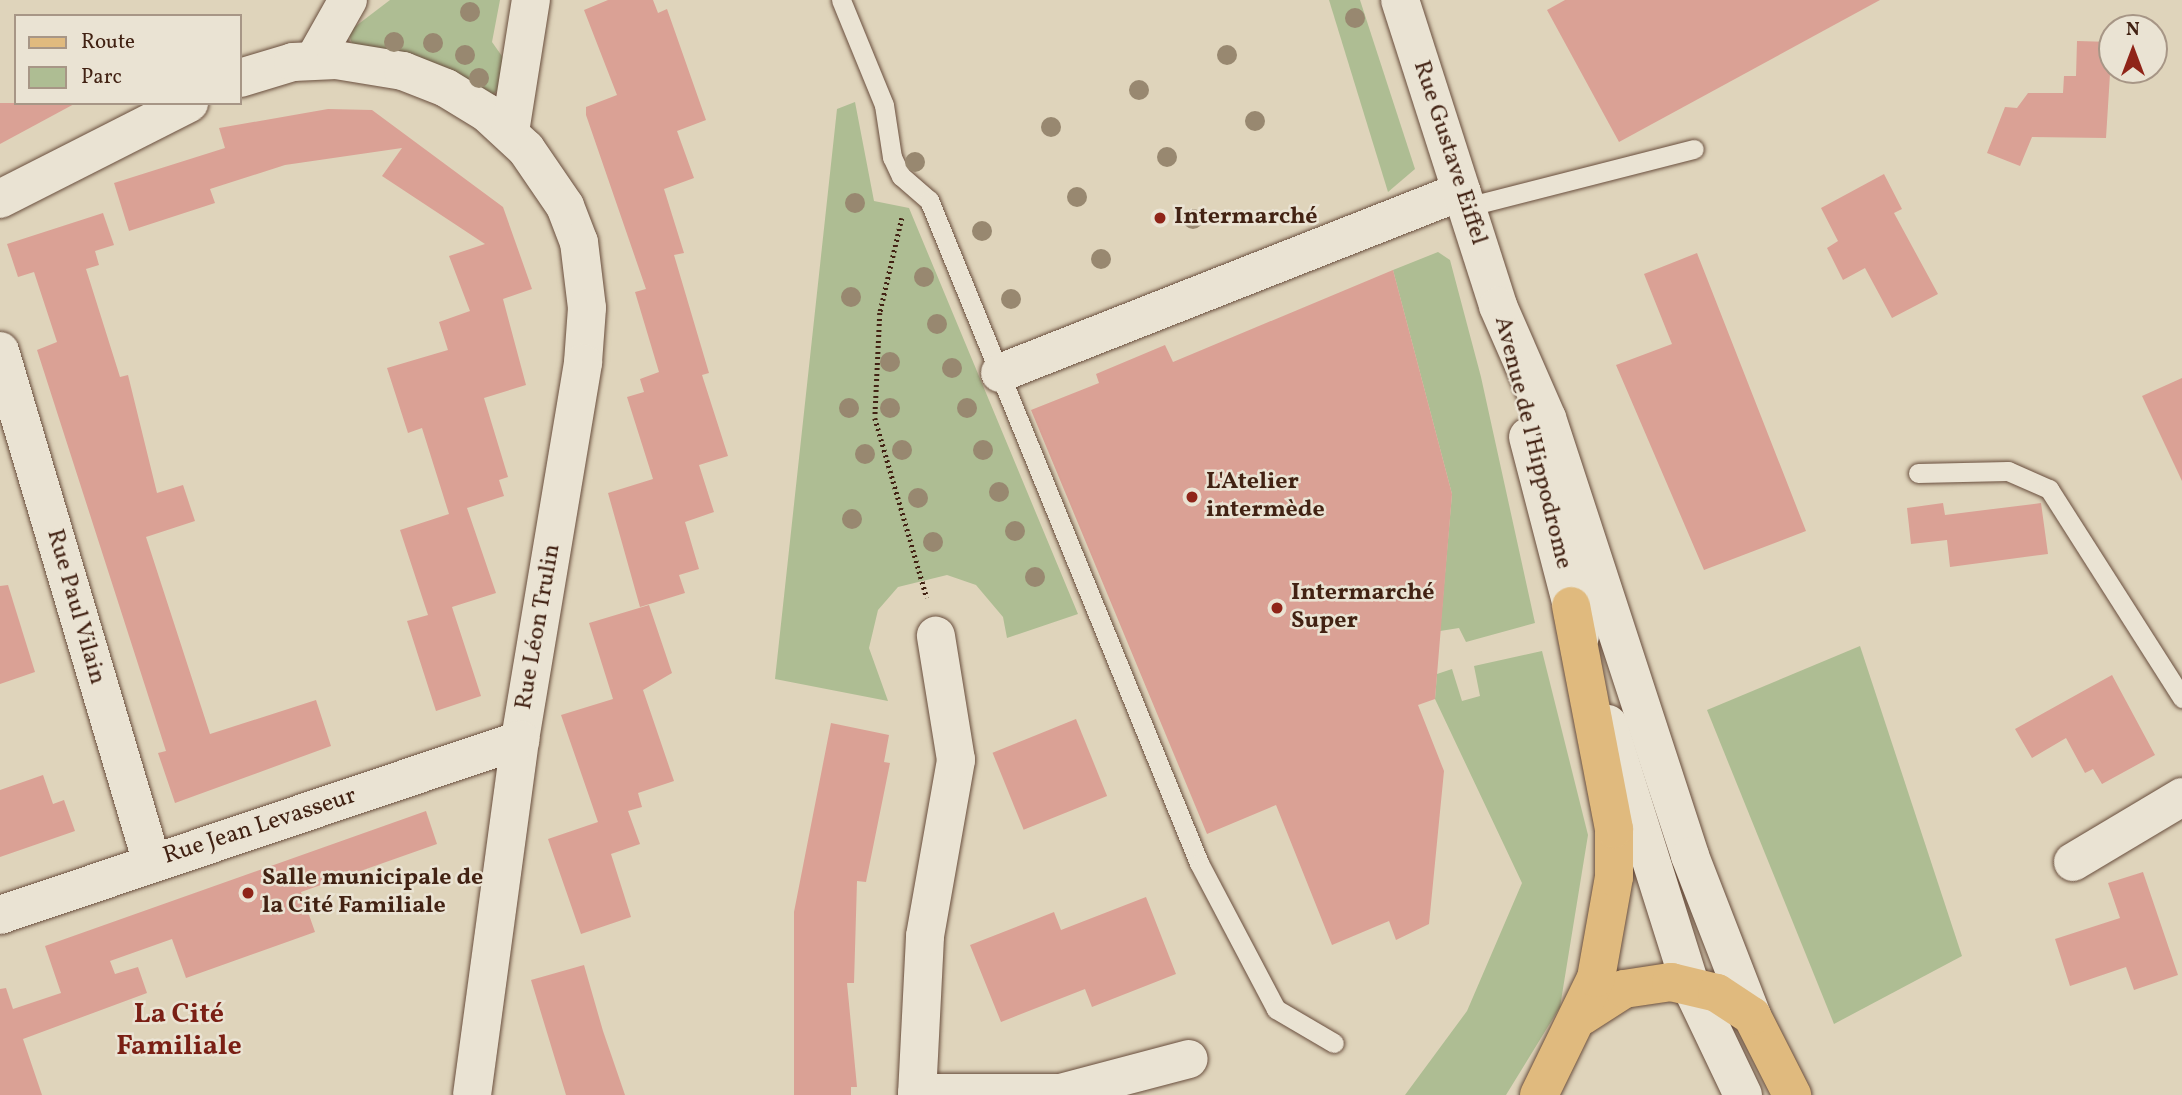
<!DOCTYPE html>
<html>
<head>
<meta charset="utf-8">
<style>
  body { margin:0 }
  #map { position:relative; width:2182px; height:1095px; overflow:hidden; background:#dfd4bb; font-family:Vollkorn,serif }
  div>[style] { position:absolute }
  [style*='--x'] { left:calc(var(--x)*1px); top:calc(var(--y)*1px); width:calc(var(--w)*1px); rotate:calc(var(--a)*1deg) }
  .green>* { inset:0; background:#aebd93 }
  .building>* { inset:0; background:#daa195; transform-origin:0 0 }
  .path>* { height:4.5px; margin-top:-2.25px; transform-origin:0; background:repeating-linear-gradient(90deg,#422213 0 2px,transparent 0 5.5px) }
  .roads { filter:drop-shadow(0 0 2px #694e3d) drop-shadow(0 0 2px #694e3d) }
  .lane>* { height:19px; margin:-9.5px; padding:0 9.5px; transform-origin:9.5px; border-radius:9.5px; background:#eae3d3 }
  .street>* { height:38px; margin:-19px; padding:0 19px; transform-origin:19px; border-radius:19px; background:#eae3d3 }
  .secondary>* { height:38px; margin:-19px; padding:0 19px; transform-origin:19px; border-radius:19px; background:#eae3d3 }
  .primary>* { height:38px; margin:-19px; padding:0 19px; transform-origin:19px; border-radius:19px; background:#e0ba7e }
  .highway>* { height:38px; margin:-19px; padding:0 19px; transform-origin:19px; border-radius:19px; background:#e0ba7e }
  .trees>* { width:20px; height:20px; margin:-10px; border-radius:50%; background:#988870 }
  .dots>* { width:19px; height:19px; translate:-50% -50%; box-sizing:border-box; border:4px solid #eae3d3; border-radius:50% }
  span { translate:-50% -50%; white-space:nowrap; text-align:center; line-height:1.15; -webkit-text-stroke:5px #eae3d3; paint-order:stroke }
  .street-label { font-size:24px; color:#422213 }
  .poi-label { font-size:24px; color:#422213; font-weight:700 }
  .left { translate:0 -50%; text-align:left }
  .quarter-label { font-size:28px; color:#7a1f14; font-weight:700 }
  .legend { position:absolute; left:14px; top:14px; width:228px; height:91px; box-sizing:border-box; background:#eae3d3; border:2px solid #a79686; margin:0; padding:9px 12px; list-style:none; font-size:21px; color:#422213 }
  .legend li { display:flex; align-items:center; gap:14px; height:35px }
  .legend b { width:35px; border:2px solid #a79686 }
  .north { position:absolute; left:2098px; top:14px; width:70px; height:70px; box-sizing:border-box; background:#eae3d3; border:2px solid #a79686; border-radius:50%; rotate:0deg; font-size:19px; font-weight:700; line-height:28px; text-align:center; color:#422213 }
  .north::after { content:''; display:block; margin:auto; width:24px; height:32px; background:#8f2418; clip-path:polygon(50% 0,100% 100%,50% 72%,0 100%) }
</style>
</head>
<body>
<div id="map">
  <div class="green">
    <div style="clip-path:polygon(390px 0,500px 0,492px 42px,504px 59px,499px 89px,492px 95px,354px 49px,348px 32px)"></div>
    <div style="clip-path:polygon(1329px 0,1360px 0,1415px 169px,1388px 192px)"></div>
    <div style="clip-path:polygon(855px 102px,874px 201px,909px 208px,1078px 614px,1007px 638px,1003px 617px,976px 585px,947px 575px,898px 587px,878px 610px,869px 648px,888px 701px,775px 679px,837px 109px)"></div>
    <div style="clip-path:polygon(1438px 252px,1450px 260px,1481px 377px,1535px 623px,1466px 642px,1459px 628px,1440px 631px,1452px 494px,1393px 270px)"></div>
    <div style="clip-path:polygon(1860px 646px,1962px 956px,1834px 1024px,1707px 710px)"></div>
    <div style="clip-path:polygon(1542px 651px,1588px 835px,1560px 1007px,1506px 1095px,1405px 1095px,1467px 1011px,1522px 883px,1435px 699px,1437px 674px,1452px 669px,1462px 701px,1480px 696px,1474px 666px)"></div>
  </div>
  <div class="building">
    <div style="clip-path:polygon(608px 0,653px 0,658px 13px,667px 9px,706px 120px,677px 131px,694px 178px,664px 189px,684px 253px,674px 255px,709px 373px,702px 375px,728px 456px,699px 465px,714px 512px,685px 522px,699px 569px,679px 575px,685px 593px,640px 607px,608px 493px,653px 479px,627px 397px,644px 392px,640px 379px,659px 372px,635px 292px,646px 289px,586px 115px,586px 107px,617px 95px,584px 10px)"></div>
    <div style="clip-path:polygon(1565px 0,1880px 0,1619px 142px,1547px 10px)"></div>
    <div style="clip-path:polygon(2077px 41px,2112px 42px,2106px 138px,2032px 137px,2020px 166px,1987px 153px,2005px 107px,2017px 108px,2028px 93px,2063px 93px,2064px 76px,2076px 76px)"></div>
    <div style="clip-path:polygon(0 103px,76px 103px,0 144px)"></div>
    <div style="clip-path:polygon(328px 109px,372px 110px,503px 207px,532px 289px,503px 299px,526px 385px,484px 398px,508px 477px,499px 480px,504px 496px,467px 508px,496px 593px,452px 607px,481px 696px,436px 711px,407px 621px,428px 615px,400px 530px,449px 514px,422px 428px,408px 433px,387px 368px,448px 350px,439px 322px,470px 311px,449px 256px,485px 244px,382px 176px,402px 148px,285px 165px,210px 189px,215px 203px,129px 231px,114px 183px,225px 148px,219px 128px)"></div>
    <div style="clip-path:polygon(1884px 174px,1902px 209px,1894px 213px,1938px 294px,1892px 318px,1865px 268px,1843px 280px,1827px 248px,1838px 241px,1821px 208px)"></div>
    <div style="clip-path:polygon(103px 213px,114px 245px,95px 251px,99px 265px,86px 269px,120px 377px,128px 375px,157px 493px,183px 485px,195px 521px,146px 537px,210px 734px,316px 700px,331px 746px,175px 803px,158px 753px,166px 751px,37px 350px,57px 342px,34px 272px,18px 277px,7px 244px)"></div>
    <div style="clip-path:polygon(1697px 253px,1806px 531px,1704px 570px,1616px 365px,1672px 344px,1644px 274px)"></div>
    <div style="clip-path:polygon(1393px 270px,1452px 494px,1435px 699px,1418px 705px,1444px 771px,1429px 924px,1396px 940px,1389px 921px,1332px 945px,1276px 805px,1207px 834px,1031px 410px,1099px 383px,1096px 374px,1165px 345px,1173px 362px)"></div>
    <div style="clip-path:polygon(2182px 378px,2182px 481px,2142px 396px)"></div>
    <div style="clip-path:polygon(1943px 503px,1945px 515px,2041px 503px,2048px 554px,1950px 567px,1947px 540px,1911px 544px,1907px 508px)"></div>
    <div style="clip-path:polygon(8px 585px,35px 672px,0 684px,0 586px)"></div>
    <div style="clip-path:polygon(649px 605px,672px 673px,643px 690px,674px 781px,638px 793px,642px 807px,628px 811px,640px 844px,611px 854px,631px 917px,581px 934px,548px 839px,598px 822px,561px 715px,613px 699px,589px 623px)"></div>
    <div style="clip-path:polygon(2112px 675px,2155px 755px,2102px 784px,2093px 769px,2085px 773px,2066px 738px,2032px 758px,2015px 729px)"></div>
    <div style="left:1076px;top:719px;width:83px;height:90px;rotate:68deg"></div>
    <div style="clip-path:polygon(831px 723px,889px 735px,884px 762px,890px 763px,866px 882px,857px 881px,854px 983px,847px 983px,857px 1087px,851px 1087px,851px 1095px,794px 1095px,794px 912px)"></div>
    <div style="clip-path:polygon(43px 775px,53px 804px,64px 800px,75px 831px,0 857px,0 790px)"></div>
    <div style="clip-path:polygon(426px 811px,437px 844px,301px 892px,315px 932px,186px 978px,172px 939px,110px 961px,115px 974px,138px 967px,147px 993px,23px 1039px,42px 1095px,0 1095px,0 989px,6px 988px,13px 1009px,61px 993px,45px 946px)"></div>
    <div style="clip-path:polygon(2143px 872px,2178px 975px,2134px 990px,2126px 967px,2070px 986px,2055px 939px,2120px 918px,2108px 883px)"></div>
    <div style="clip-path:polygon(1146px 897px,1176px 974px,1092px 1007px,1085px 989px,1001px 1022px,970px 945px,1054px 912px,1061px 930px)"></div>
    <div style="clip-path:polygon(584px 965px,603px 1031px,625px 1095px,566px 1095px,531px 980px)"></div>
  </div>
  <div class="path">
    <div style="--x:902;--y:218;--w:98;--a:103"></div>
    <div style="--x:880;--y:313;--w:105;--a:92.7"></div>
    <div style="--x:875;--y:418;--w:187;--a:73.9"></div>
  </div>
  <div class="roads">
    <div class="lane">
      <div style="--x:841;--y:0;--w:113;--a:67.7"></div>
      <div style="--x:884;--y:105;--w:53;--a:81.3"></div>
      <div style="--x:892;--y:157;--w:21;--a:65"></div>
      <div style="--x:901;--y:176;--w:37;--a:41"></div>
      <div style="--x:929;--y:200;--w:716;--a:67.84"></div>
      <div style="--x:1199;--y:863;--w:165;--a:62.2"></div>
      <div style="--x:1276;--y:1009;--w:67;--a:30.4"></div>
      <div style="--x:1466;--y:207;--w:235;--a:-14.3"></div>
      <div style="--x:1918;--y:473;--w:90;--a:-1.3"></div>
      <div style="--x:2008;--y:471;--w:45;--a:23.7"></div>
      <div style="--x:2049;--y:489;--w:248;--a:57.5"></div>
    </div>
    <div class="street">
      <div style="--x:314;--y:60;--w:69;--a:-60.5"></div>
      <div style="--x:240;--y:78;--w:55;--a:-16.8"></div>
      <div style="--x:293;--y:62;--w:43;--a:-2.7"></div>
      <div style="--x:336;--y:60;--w:68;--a:9.3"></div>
      <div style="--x:403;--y:71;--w:46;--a:21.6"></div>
      <div style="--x:446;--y:88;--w:48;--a:31.4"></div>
      <div style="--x:487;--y:113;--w:53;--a:42.7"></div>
      <div style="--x:526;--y:149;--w:69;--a:55.6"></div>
      <div style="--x:565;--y:206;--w:39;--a:69"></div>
      <div style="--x:579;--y:242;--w:66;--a:83.1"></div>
      <div style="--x:587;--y:308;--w:55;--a:94.2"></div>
      <div style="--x:583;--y:363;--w:382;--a:99.5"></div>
      <div style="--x:520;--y:740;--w:358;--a:97.7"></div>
      <div style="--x:510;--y:132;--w:134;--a:-81"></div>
      <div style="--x:0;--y:199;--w:212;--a:-26.9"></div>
      <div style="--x:0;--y:351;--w:534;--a:73.47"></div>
      <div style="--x:1000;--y:373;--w:496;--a:-21.5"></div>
      <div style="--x:2073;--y:862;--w:127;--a:-30.8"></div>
      <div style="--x:0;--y:915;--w:549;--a:-18.6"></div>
      <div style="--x:917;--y:1093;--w:143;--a:0"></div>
      <div style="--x:1060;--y:1093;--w:133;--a:-14.8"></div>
      <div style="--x:917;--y:1095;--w:159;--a:-87.1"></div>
      <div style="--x:925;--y:936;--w:179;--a:-80"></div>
      <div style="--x:956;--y:760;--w:126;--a:-99.2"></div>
    </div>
    <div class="secondary">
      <div style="--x:1400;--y:0;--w:321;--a:72.2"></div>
      <div style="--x:1498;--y:306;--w:122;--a:66.4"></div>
      <div style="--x:1547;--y:418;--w:461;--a:71.9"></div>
      <div style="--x:1690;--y:856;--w:172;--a:68.8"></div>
      <div style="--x:1528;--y:437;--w:206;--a:75.4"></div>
      <div style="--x:1608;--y:724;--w:273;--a:72.5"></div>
      <div style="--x:1690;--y:984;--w:123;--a:64.5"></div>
    </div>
    <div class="primary">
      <div style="--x:1752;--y:1016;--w:89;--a:63.1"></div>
    </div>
    <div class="highway">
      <div style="--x:1582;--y:1016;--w:50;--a:-32.7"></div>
      <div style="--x:1624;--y:989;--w:48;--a:-8.5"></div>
      <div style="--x:1671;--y:982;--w:47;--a:13.4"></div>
      <div style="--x:1717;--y:993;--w:42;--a:33.3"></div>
      <div style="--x:1539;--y:1095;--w:130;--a:-64"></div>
      <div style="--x:1596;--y:978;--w:103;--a:-79.9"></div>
      <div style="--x:1614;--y:877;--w:48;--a:-90"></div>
      <div style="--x:1614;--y:829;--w:227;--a:-100.9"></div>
    </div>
  </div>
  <div class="trees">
    <div style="left:470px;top:12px"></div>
    <div style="left:1355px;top:18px"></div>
    <div style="left:394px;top:42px"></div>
    <div style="left:433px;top:43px"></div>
    <div style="left:465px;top:55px"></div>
    <div style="left:1227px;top:55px"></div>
    <div style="left:479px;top:78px"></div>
    <div style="left:1139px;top:90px"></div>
    <div style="left:1255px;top:121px"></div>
    <div style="left:1051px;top:127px"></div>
    <div style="left:1167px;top:157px"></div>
    <div style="left:915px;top:162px"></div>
    <div style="left:1077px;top:197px"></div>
    <div style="left:855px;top:203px"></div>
    <div style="left:1193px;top:219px"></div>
    <div style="left:982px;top:231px"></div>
    <div style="left:1101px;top:259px"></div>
    <div style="left:924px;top:277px"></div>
    <div style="left:851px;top:297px"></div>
    <div style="left:1011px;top:299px"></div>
    <div style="left:937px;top:324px"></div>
    <div style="left:890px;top:362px"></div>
    <div style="left:952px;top:368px"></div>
    <div style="left:849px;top:408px"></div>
    <div style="left:890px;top:408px"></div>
    <div style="left:967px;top:408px"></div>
    <div style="left:902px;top:450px"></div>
    <div style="left:983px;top:450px"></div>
    <div style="left:865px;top:454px"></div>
    <div style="left:999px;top:492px"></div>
    <div style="left:918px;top:498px"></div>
    <div style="left:852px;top:519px"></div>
    <div style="left:1015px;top:531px"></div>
    <div style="left:933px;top:542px"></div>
    <div style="left:1035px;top:577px"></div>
  </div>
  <div class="dots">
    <div style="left:1160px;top:218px;background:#8f2418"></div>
    <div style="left:1192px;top:497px;background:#8f2418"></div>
    <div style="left:1277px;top:608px;background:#8f2418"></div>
    <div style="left:248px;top:893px;background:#8f2418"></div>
  </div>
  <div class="street-label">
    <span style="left:1449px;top:153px;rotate:72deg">Rue Gustave Eiffel</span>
    <span style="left:1532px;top:443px;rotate:76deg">Avenue de l'Hippodrome</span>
    <span style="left:75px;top:607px;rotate:74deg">Rue Paul Vilain</span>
    <span style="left:539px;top:627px;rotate:-80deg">Rue Léon Trulin</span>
    <span style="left:260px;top:827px;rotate:-18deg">Rue Jean Levasseur</span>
  </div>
  <div class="poi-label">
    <span class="left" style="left:1174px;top:218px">Intermarché</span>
    <span class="left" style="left:1206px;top:497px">L'Atelier<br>intermède</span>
    <span class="left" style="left:1291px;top:608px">Intermarché<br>Super</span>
    <span class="left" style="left:262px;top:893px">Salle municipale de<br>la Cité Familiale</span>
  </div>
  <div class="quarter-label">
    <span style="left:179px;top:1031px">La Cité<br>Familiale</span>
  </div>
  <ul class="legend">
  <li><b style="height:9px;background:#e0ba7e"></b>Route</li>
  <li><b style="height:19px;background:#aebd93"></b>Parc</li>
  </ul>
  <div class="north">N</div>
</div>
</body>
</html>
